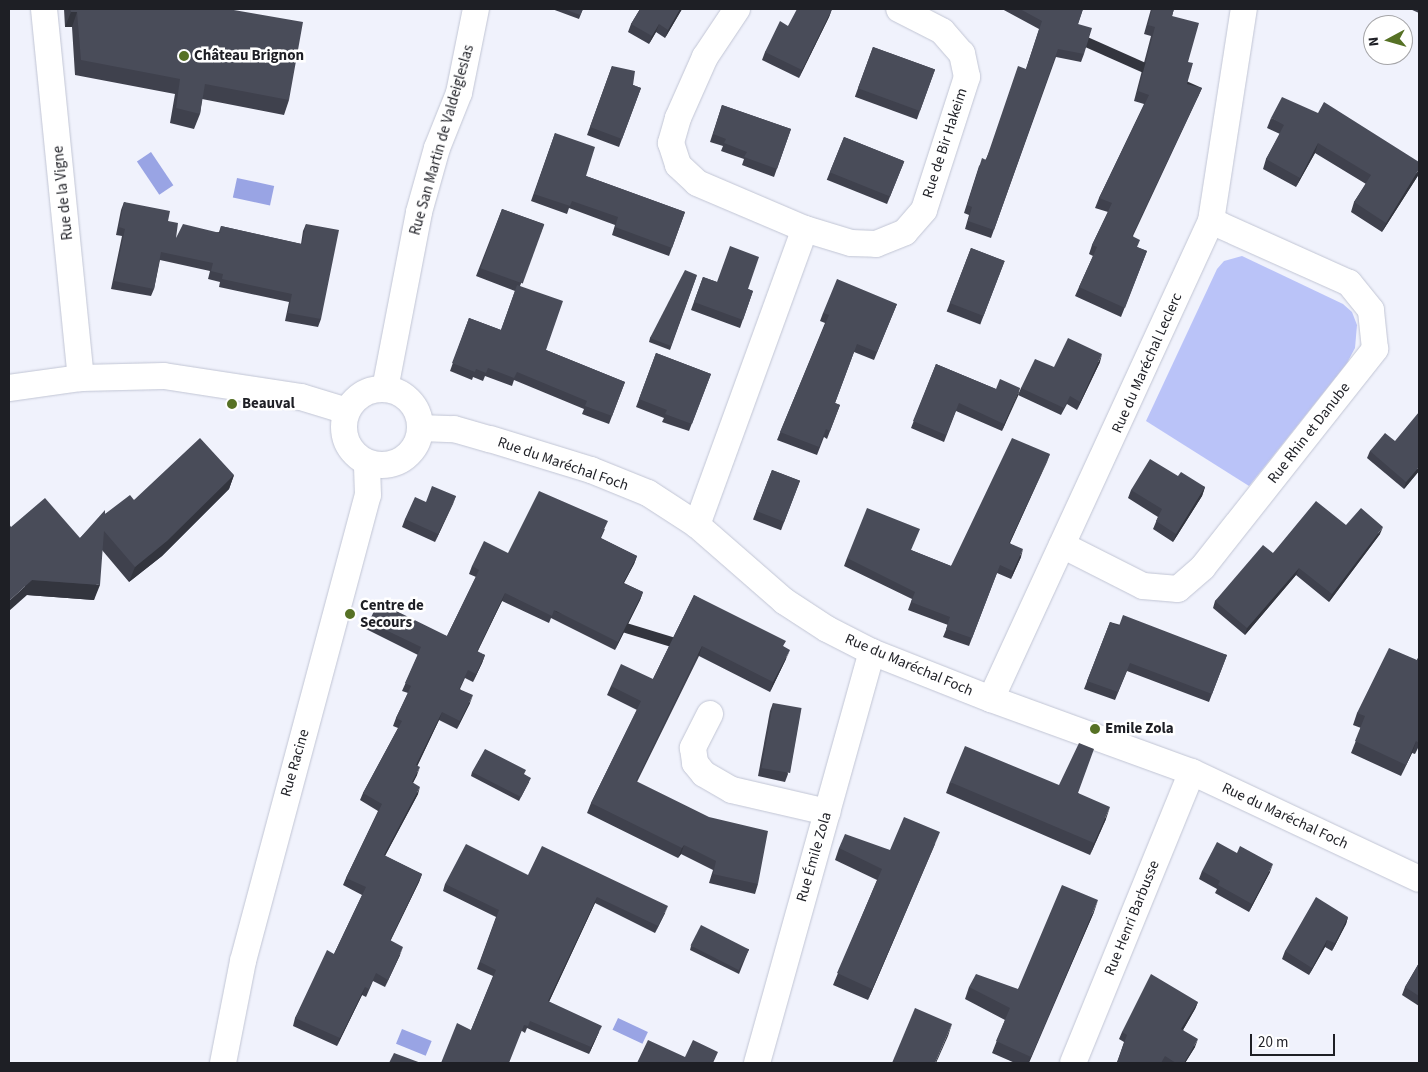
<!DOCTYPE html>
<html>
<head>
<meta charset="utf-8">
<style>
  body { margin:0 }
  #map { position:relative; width:1428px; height:1072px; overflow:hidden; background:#f0f2fc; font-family:"Source Sans 3",sans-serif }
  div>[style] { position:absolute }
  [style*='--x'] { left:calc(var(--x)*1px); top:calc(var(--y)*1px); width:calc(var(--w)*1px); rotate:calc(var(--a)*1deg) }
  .green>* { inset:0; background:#bac3f8 }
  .water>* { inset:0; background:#99a4e4; transform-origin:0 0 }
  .roads { filter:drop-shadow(0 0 1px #c1c5d4) drop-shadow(0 0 1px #c1c5d4) }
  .street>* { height:26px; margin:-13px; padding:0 13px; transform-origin:13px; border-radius:13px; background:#fff }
  .street>.ring { margin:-13px; padding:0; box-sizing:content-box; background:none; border:26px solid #fff; border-radius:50% }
  .wall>* { inset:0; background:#3f414d; transform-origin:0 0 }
  .shaded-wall>* { inset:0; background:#33353e; transform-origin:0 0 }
  .building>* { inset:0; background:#494c59; transform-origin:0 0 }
  .dots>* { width:14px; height:14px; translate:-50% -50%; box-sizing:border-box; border:2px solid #fff; border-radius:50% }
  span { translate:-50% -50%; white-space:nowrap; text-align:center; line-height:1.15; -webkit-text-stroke:5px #fff; paint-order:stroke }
  .poi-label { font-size:15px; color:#1e1f25; font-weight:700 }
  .left { translate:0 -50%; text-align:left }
  .street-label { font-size:15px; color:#1e1f25 }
  .frame { position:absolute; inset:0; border:10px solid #1e1f25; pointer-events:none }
  .north { position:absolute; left:1363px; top:15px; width:50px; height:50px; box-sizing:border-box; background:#fff; border:1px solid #a5a5a8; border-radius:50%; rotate:264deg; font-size:14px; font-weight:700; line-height:20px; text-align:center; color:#1e1f25 }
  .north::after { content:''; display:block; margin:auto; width:18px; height:22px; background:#567125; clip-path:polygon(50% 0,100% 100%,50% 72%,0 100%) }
  .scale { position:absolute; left:1250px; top:1034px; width:85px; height:22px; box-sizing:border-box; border:2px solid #1e1f25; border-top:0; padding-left:6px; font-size:15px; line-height:18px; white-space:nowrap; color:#1e1f25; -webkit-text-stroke:4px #fff; paint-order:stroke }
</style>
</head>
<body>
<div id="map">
  <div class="green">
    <div style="clip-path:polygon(1242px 256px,1343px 304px,1352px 312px,1357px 325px,1355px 348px,1347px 363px,1249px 486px,1146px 421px,1217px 269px,1224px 261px)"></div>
  </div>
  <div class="water">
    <div style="left:151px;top:152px;width:40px;height:17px;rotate:56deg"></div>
    <div style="left:237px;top:178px;width:38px;height:20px;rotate:12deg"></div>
    <div style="left:618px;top:1018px;width:33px;height:13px;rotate:25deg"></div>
    <div style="left:402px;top:1029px;width:32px;height:16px;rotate:22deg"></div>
  </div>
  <div class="roads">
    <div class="street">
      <div style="--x:44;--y:9;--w:371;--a:84.3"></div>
      <div style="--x:737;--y:9;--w:58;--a:123.7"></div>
      <div style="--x:705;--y:57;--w:67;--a:113.9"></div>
      <div style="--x:678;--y:118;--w:26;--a:106"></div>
      <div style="--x:671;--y:143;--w:23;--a:72"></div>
      <div style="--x:678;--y:165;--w:26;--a:43"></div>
      <div style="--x:697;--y:183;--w:117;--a:23.1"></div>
      <div style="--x:805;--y:229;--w:48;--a:16.9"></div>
      <div style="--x:851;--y:243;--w:25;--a:2"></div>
      <div style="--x:876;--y:244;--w:31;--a:-22"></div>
      <div style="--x:905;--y:232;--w:29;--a:-49"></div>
      <div style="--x:924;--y:210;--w:140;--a:-72.1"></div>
      <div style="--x:967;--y:77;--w:24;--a:-102"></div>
      <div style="--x:962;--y:54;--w:30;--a:-131"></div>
      <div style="--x:942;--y:31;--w:48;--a:-152.9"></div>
      <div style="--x:9;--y:388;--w:73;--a:-7.9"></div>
      <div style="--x:81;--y:378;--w:83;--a:-1.4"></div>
      <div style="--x:164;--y:376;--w:139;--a:8.7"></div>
      <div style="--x:301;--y:397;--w:48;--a:16.9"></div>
      <div class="ring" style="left:344px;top:389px;width:50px;height:50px"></div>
      <div style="--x:385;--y:389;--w:180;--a:-79.1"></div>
      <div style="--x:419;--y:212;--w:66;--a:-74.3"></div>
      <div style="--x:437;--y:148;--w:59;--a:-68.2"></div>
      <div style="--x:459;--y:93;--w:86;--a:-78.6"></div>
      <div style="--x:420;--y:428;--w:34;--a:2"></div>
      <div style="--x:454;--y:429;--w:37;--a:16"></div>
      <div style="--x:490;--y:439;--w:106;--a:17.1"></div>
      <div style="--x:591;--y:470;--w:61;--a:22"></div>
      <div style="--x:648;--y:493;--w:59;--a:33.1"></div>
      <div style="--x:697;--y:525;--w:116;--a:41.1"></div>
      <div style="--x:784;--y:601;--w:51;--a:33.1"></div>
      <div style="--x:827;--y:629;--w:51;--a:27.1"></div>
      <div style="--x:872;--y:652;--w:128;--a:21.6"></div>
      <div style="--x:991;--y:699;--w:214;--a:20"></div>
      <div style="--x:1192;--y:772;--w:251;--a:25.2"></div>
      <div style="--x:697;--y:525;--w:315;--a:-70"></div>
      <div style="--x:1062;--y:545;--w:91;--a:26.8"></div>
      <div style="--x:1143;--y:586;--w:35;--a:5"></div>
      <div style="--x:1178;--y:589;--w:33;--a:-41"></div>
      <div style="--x:1203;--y:567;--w:278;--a:-51.7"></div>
      <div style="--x:1375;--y:349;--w:39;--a:-96"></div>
      <div style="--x:1371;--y:310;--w:35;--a:-129"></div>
      <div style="--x:1349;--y:283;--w:151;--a:-155.8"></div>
      <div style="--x:991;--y:699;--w:526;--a:-65.29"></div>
      <div style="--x:1211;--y:221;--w:215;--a:-81.2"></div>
      <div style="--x:710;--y:714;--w:38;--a:117"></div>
      <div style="--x:693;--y:748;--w:15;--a:82"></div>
      <div style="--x:695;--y:763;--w:14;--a:51"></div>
      <div style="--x:704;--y:774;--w:32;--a:30"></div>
      <div style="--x:732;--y:790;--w:98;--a:13"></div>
      <div style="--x:223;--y:1063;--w:104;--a:-78.9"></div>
      <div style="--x:243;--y:961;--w:482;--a:-75"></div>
      <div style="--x:368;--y:495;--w:32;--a:-92"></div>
      <div style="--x:757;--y:1063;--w:427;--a:-74.4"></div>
      <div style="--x:1073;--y:1063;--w:314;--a:-67.8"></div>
    </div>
  </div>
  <div class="wall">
    <div style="clip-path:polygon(64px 9px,228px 9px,289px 100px,284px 115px,202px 99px,200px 114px,194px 129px,170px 123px,175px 94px,75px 75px,72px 27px,65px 27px)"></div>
    <div style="clip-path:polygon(552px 9px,583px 9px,579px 19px)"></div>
    <div style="clip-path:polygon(640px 9px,682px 9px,665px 38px,656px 32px,649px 44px,628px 32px,631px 24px)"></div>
    <div style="clip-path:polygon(832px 9px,829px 17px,799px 78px,762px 60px,765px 52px,788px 26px)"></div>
    <div style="clip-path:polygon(1002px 9px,1083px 9px,1078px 24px,1084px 54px,1081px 62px,1056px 57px,991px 238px,965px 229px,969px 215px,964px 213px,979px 166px,986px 159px,1026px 69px,1039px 29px)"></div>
    <div style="clip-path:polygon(1151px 9px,1174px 9px,1172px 16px,1188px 62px,1187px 84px,1198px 97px,1133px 236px,1137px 247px,1147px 251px,1121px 317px,1075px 296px,1079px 287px,1093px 256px,1089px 254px,1092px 245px,1108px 212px,1095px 208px,1099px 198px,1144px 104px,1134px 101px,1151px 36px,1144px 34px)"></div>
    <div style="clip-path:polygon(1410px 9px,1419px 9px,1419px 13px)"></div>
    <div style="left:873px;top:47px;width:66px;height:53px;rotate:20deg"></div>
    <div style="clip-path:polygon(612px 66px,633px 85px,641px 88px,619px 147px,587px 135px)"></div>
    <div style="clip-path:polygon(722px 105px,791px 129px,774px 177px,742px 165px,744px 159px,721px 151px,723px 146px,710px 142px)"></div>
    <div style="clip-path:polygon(1271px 118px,1419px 174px,1382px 232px,1351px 212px,1354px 202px,1366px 184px,1315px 153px,1296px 187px,1263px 169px,1266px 159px,1280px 134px,1267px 128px)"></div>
    <div style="clip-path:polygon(555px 133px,586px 176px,685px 212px,669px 256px,612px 235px,615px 225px,569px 208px,567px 214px,531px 201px)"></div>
    <div style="left:844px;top:137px;width:65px;height:46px;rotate:22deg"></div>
    <div style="clip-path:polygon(124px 202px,168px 221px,176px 238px,219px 232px,221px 226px,301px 244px,303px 231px,306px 224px,321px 319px,318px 327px,285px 321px,289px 302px,219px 287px,220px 282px,208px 279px,210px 271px,160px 260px,154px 289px,151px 296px,111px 289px,122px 236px,116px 235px,121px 210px)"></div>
    <div style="clip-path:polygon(502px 209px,544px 224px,520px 286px,546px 350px,625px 382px,609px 424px,582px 414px,584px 409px,514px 380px,512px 386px,485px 376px,483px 381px,473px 377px,472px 380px,450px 371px,469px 318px,501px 330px,515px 291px,476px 276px)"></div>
    <div style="left:971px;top:248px;width:36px;height:68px;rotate:21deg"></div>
    <div style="clip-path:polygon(697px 275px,670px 350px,649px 342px,650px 338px)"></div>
    <div style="clip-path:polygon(703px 277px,717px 282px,748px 289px,753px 291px,740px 328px,691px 310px)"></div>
    <div style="clip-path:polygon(897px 304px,874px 360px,854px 352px,835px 403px,840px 405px,827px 439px,824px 437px,817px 455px,777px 440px,825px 323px,820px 321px,823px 313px)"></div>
    <div style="clip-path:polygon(656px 353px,711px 374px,689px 431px,662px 422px,664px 418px,636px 407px)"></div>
    <div style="clip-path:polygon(1100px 362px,1077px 410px,1067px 404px,1061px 415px,1018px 395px,1021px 388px,1054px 367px)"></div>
    <div style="clip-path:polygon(936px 364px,996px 389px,1020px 388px,1002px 431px,956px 411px,944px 442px,911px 428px)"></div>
    <div style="clip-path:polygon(1395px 441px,1419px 471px,1404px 489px,1367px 458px,1370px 451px)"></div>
    <div style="clip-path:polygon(1050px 454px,1010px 543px,1021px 557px,1011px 579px,997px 573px,969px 646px,943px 637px,948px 625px,908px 610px,912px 599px,844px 566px,847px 558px,911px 550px,951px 566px)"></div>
    <div style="left:772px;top:470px;width:30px;height:53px;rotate:21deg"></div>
    <div style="clip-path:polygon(234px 475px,229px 489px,162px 556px,129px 582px,102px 550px,94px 600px,27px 595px,11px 527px,80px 538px,105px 514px,134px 500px)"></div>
    <div style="clip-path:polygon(1178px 476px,1205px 487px,1202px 496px,1173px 542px,1153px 529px,1158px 517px,1128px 498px,1131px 490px)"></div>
    <div style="clip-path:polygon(456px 496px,435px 542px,402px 527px,405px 519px,426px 502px)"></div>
    <div style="clip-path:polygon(1346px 525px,1380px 534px,1329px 602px,1296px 575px,1245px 635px,1213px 608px,1215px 601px,1273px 553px)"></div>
    <div style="clip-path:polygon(605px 529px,601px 538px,637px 556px,634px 564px,624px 583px,643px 592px,640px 600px,615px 650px,551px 618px,549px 623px,502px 601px,477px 652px,485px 655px,482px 663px,473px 682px,465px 678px,460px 689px,470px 703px,457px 729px,439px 720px,417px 766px,417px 775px,413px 783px,418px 794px,385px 856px,422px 874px,419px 882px,390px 941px,400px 955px,385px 987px,373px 981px,366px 997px,362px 995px,337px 1046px,293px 1026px,295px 1018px,334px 954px,362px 895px,343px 885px,346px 878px,378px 811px,360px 800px,363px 793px,398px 728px,393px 726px,396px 718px,408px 693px,402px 691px,418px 655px,366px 629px,369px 622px,447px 636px,476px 577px,469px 574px,472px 566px,508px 553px)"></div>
    <div style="clip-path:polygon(694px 595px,784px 647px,786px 659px,770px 692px,699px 656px,637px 782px,758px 884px,755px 894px,709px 883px,713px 870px,681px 854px,678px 858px,587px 813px,591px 803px,637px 710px,607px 695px,611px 686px,653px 679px)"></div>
    <div style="clip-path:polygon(1110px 622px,1227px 655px,1209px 702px,1127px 671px,1115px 700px,1084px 689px)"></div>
    <div style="clip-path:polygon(1419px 656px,1419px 746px,1415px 754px,1412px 753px,1401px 776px,1351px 753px,1361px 728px,1353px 725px,1357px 713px,1417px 660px)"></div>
    <div style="clip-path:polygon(773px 703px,788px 774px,785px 782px,758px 776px,770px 711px)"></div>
    <div style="clip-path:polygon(472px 772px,525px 775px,529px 782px,519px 801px,471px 776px)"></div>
    <div style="clip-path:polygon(950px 782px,1078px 793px,1106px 819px,1090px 855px,946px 793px)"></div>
    <div style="clip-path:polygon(935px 844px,868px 1000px,833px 985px,877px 880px,835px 860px,839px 848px,890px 850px)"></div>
    <div style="clip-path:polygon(1202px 871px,1270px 872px,1249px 912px,1215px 893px,1217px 889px,1199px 879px)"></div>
    <div style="clip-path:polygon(528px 875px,665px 913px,655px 933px,595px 903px,549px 1002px,599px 1032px,589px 1054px,527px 1028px,525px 1033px,522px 1031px,471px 1030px,493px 976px,477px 969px,496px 917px,443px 891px,445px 884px)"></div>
    <div style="clip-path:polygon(1094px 912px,1029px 1063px,1015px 1063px,992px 1053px,1005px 1020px,965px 999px,969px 987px,1018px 989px)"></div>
    <div style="clip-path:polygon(1348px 917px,1346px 924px,1332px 951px,1325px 947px,1309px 975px,1282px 959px,1285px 951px)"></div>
    <div style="clip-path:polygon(691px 946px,749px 949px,739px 974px,690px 950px)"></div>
    <div style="clip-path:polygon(1419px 963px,1419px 1006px,1402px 995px,1405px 987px)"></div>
    <div style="clip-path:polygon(1198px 1002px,1195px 1009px,1183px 1030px,1195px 1047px,1185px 1063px,1117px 1063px,1124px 1042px,1119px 1039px,1122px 1032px)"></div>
  </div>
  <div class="shaded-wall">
    <div style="clip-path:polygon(680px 9px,682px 9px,665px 38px,668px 30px)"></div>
    <div style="clip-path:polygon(832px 9px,829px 17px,799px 78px,802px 70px)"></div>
    <div style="clip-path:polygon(71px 12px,77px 12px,72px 27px,65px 27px)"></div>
    <div style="clip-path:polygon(659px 24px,656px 32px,649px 44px,652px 36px)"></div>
    <div style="left:1202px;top:88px;width:10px;height:164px;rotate:114deg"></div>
    <div style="clip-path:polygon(1318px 143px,1315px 153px,1296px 187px,1300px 178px)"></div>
    <div style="clip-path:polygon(1419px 169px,1419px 174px,1382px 232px,1386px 223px)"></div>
    <div style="clip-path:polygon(1102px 354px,1100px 362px,1077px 410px,1080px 402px)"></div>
    <div style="clip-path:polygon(1020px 388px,1018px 396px,1002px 431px,1004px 424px)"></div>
    <div style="clip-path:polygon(1050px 454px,1047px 462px,1006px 551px,1009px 543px)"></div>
    <div style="clip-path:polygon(1419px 467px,1419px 471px,1404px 489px,1406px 482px)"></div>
    <div style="clip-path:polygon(234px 475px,229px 489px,162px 556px,129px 582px,135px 567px)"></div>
    <div style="clip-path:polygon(1205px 487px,1202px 496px,1173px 542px,1176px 534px)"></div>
    <div style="clip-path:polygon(456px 496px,453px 504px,435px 542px,438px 534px)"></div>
    <div style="clip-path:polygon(1383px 527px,1380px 534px,1329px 602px,1332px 594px)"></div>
    <div style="clip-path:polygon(1023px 549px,1021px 557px,1011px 579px,1013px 571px)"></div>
    <div style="clip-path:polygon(637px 556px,634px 564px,620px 590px,623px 583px)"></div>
    <div style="clip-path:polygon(1299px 568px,1296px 575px,1245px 635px,1247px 628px)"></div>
    <div style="clip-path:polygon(32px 580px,100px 585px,94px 600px,27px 595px,9px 611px,9px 601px)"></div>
    <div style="clip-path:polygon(643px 592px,640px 600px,615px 650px,618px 642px)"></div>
    <div style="clip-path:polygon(505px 593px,502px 601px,474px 659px,477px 651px)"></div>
    <div style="left:702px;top:646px;width:10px;height:150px;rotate:107deg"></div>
    <div style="clip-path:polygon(790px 650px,786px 659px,770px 692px,773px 682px)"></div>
    <div style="clip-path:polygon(485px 655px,482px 663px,473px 682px,476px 674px)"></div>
    <div style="clip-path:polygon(473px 695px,470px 703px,457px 729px,460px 721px)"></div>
    <div style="clip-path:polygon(442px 712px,439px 720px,414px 773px,416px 765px)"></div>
    <div style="clip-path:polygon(1416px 741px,1412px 753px,1401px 776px,1406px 765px)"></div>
    <div style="clip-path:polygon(420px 767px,417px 775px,409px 790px,412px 782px)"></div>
    <div style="clip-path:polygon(420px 787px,418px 794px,381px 863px,384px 855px)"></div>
    <div style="clip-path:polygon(1110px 807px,1106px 819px,1090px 855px,1094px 843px)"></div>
    <div style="clip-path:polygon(940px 832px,935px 844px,868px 1000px,872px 989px)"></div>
    <div style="clip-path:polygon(684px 845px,681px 854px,678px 858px,682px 848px)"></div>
    <div style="clip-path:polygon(1273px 864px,1270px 872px,1249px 912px,1252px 904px)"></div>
    <div style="clip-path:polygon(422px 874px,419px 882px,387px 948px,390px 940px)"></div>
    <div style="clip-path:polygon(597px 897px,595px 903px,546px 1008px,548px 1001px)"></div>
    <div style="clip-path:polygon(1098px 900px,1094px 912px,1028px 1063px,1031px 1057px)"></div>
    <div style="clip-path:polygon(668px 906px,665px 913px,655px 933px,658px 926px)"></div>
    <div style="clip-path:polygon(1348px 917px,1346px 924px,1332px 951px,1335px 943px)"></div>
    <div style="clip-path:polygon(1327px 940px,1325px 947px,1309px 975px,1312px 968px)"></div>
    <div style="clip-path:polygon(403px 947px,400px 955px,385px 987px,388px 980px)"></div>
    <div style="clip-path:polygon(365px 987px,362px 995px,337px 1046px,340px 1038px)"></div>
    <div style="clip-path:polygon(1198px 1002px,1195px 1009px,1179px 1037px,1181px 1029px)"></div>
    <div style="clip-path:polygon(952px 1024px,948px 1036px,936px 1063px,935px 1063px)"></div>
    <div style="clip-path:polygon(602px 1026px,599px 1032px,589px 1054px,591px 1047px)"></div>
    <div style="clip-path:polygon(1198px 1039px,1195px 1047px,1185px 1063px,1184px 1063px)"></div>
  </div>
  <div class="building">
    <div style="clip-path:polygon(70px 9px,228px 9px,303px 22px,289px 100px,205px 84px,200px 114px,176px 108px,180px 79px,81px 60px,77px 12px,71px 12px)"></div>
    <div style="clip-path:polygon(564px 9px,583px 9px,580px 15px)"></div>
    <div style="clip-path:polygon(640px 9px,680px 9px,668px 30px,659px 24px,652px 36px,631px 24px)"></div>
    <div style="clip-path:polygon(797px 9px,832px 9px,802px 70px,765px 52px,780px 21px,788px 26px)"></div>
    <div style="clip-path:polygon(1020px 9px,1083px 9px,1078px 24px,1092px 28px,1084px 54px,1058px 49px,994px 230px,968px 221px,972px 207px,967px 205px,982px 158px,986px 160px,1018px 66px,1026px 69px,1042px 21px)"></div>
    <div style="clip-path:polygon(1152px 9px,1174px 9px,1172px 16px,1199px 23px,1188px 62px,1193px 63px,1187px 84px,1202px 88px,1132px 236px,1140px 240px,1137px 247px,1147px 251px,1125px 308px,1079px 287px,1097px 247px,1092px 245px,1112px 203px,1099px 198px,1149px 95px,1138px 91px,1155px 27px,1148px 25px)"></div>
    <div style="left:873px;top:47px;width:66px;height:44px;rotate:20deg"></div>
    <div style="clip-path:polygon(612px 66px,635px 71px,633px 85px,641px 88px,622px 139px,590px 127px)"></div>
    <div style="clip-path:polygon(1282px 97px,1318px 113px,1324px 102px,1419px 162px,1419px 169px,1386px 223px,1354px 202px,1371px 175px,1318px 143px,1300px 178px,1266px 159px,1284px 125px,1271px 118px)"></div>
    <div style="clip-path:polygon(722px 105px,791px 129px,777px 169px,744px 157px,747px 152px,724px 143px,726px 139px,713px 134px)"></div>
    <div style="clip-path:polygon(555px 133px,595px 147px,586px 176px,685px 212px,672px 248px,615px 227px,618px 217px,572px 201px,570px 206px,534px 194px)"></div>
    <div style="left:844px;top:137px;width:65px;height:38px;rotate:22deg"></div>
    <div style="clip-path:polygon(124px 202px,170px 211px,168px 221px,178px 223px,176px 238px,183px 224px,220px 233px,221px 226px,302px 244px,306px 224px,339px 230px,321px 319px,288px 313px,292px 294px,222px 279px,223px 274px,211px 271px,213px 263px,161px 252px,154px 289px,114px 281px,125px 229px,119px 227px)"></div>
    <div style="left:502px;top:209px;width:45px;height:63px;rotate:20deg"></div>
    <div style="clip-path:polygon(730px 246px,759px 257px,748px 289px,753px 291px,743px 320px,694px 302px,703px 277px,717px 282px)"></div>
    <div style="left:971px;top:248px;width:36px;height:59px;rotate:21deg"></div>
    <div style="clip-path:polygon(685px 270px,697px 275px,671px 346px,650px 338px)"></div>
    <div style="clip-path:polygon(837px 279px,897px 304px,877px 352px,857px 344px,835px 403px,840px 405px,830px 431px,826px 429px,819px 447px,780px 432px,829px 315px,823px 313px)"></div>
    <div style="clip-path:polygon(517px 285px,563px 301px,546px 350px,625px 382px,612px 416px,585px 406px,587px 401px,517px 372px,514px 378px,488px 368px,486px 373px,476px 369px,475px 372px,452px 363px,469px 318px,501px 330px)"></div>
    <div style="clip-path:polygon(1068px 338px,1102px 354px,1080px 402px,1070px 396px,1064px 408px,1021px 388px,1035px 359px,1054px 367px)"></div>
    <div style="clip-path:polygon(656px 353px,711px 374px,692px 424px,665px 414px,667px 410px,639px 399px)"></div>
    <div style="clip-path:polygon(936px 364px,996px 389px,1000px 379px,1020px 388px,1004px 424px,959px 403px,946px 435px,913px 421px)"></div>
    <div style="clip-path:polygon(1419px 412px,1419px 467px,1406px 482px,1370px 451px,1385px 433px,1395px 441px)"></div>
    <div style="clip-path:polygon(200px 438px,234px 475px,167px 541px,135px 567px,104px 531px,100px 585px,32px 580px,9px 601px,9px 524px,11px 527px,45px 498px,80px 538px,105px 510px,105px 514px,130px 495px,134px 500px)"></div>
    <div style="clip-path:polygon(1012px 438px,1050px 454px,1009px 543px,1023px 549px,1013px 571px,1000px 565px,972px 638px,946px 629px,950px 617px,911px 602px,915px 592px,847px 558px,867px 508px,920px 529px,911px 550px,951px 566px)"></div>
    <div style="clip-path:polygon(1150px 459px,1178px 476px,1181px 472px,1205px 487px,1176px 534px,1156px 521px,1162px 509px,1131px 490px)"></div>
    <div style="left:772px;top:470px;width:30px;height:44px;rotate:21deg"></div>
    <div style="clip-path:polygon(432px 486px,456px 496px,438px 534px,405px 519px,415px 497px,426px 502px)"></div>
    <div style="clip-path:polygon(539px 491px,608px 521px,600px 538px,637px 556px,623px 583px,643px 592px,618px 642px,554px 610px,552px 616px,505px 593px,477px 651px,485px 655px,476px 674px,468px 670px,459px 689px,473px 695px,460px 721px,442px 712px,416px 765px,420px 767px,412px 782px,420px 787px,384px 855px,422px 874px,390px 940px,403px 947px,388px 980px,376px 973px,369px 989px,365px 987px,340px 1038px,295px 1018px,327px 950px,334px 954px,366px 887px,346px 878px,382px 804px,363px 793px,402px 721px,396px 718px,411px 686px,405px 683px,421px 647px,369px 622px,378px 602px,447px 636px,479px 570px,472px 566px,484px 541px,508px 553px)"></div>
    <div style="clip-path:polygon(1316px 501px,1346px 525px,1361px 508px,1383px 527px,1332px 594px,1299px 568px,1247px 628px,1215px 601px,1263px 545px,1273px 553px)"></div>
    <div style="clip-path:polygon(694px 595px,786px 641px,783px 646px,790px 650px,773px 682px,702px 646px,636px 781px,709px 817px,768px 831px,758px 884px,713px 874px,716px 861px,684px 845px,682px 848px,591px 803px,641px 701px,611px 686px,621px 664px,653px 679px)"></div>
    <div style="clip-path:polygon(1123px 615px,1227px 655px,1212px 694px,1130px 663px,1118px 692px,1087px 681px,1110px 622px,1119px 626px)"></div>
    <div style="clip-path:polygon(1389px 648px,1417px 660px,1419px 656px,1419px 743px,1416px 741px,1406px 765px,1355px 741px,1365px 716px,1357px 713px)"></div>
    <div style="left:773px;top:703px;width:29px;height:66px;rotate:10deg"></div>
    <div style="clip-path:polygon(1079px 743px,1094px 749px,1078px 793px,1110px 807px,1094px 843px,950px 782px,965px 746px,1059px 785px)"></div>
    <div style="clip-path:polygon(485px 749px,526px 770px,524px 774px,531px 778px,521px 797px,472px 772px)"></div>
    <div style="clip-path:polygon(904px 817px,940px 832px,872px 989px,837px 973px,882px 869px,839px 848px,845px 834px,890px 850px)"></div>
    <div style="clip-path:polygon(1217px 842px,1237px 853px,1240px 846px,1273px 864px,1252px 904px,1218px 885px,1220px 881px,1202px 871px)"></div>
    <div style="clip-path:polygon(466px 844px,528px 875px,542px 846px,668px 906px,658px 926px,597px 897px,548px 1001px,602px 1026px,591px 1047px,530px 1021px,528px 1026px,524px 1025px,509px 1063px,441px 1063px,457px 1023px,471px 1030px,496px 970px,480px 962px,499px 910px,445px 884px)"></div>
    <div style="clip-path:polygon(1062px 885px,1098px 900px,1031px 1057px,996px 1041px,1010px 1008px,969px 987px,976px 974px,1018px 989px)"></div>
    <div style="clip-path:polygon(1316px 897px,1348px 917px,1335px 943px,1327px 940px,1312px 968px,1285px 951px)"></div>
    <div style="left:701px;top:925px;width:54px;height:23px;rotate:27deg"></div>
    <div style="clip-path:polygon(1419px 963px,1419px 996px,1405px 987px)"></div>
    <div style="clip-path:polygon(1151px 974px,1198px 1002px,1181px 1029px,1198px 1039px,1184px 1063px,1176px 1063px,1165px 1056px,1161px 1063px,1119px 1063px,1117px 1062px,1127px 1035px,1122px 1032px)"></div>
    <div style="clip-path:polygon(915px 1008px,952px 1024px,935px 1063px,892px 1063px)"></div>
    <div style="clip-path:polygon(648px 1040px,685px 1057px,693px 1040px,718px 1052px,713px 1063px,637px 1063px)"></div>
    <div style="clip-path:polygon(394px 1053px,421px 1063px,389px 1063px)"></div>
  </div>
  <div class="dots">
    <div style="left:184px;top:56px;background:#567125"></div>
    <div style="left:232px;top:404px;background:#567125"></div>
    <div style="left:350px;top:614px;background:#567125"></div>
    <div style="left:1095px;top:729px;background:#567125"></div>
  </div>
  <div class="poi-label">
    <span class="left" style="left:194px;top:56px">Château Brignon</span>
    <span class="left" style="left:242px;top:404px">Beauval</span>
    <span class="left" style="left:360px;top:614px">Centre de<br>Secours</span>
    <span class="left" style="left:1105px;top:729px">Emile Zola</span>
  </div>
  <div class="street-label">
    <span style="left:442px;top:140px;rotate:-74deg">Rue San Martin de Valdeigleslas</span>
    <span style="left:945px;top:143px;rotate:-72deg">Rue de Bir Hakeim</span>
    <span style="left:63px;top:193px;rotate:-96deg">Rue de la Vigne</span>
    <span style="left:1147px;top:363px;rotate:-66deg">Rue du Maréchal Leclerc</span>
    <span style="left:1309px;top:433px;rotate:-52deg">Rue Rhin et Danube</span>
    <span style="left:563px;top:464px;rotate:19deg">Rue du Maréchal Foch</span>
    <span style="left:909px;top:665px;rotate:23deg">Rue du Maréchal Foch</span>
    <span style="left:295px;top:763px;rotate:-74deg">Rue Racine</span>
    <span style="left:1285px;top:816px;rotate:25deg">Rue du Maréchal Foch</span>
    <span style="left:814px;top:857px;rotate:-74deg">Rue Émile Zola</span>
    <span style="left:1132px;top:918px;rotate:-68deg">Rue Henri Barbusse</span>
  </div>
  <div class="frame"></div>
  <div class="north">N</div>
  <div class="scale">20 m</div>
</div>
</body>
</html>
